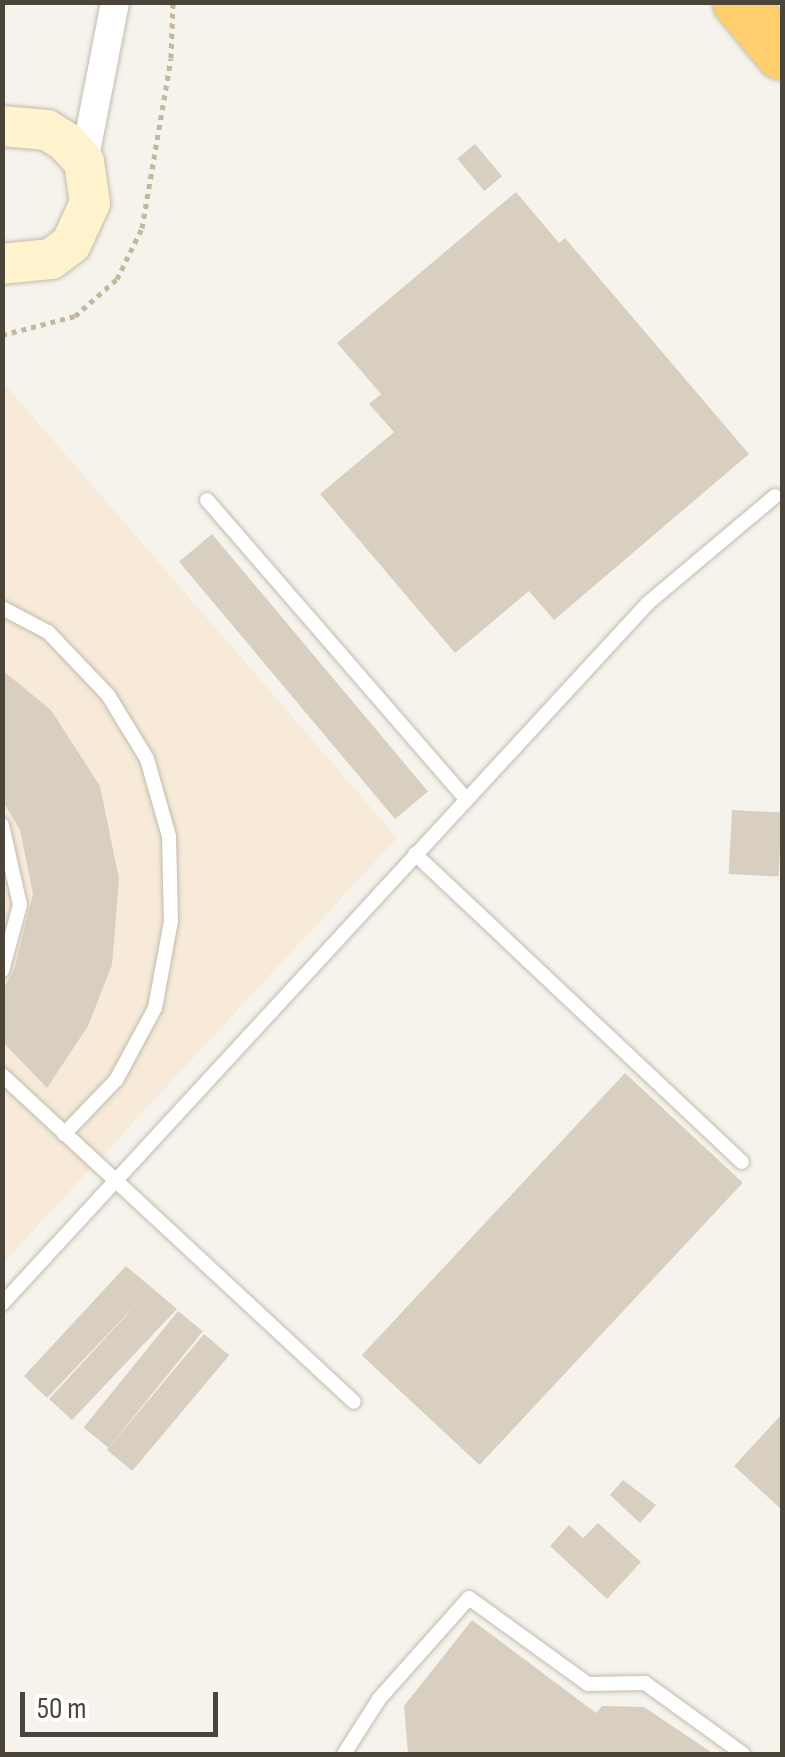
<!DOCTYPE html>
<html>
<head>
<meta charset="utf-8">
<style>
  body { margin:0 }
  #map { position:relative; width:785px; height:1757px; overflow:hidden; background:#f6f3ec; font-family:"Sofia Sans Condensed",sans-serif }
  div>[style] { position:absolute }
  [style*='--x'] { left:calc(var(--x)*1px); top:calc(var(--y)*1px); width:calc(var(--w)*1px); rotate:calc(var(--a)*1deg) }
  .commercial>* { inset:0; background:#f7ead8 }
  .building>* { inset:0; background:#d8cfc1; transform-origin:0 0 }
  .path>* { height:5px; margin-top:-2.5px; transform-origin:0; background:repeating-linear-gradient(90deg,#c4b79f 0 5px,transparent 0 10px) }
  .roads { filter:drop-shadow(0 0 2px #c2bbae) drop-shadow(0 0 2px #c2bbae) }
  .lane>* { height:14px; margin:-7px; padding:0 7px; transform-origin:7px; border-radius:7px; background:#fff }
  .street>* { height:28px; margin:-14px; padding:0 14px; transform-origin:14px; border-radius:14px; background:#fff }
  .secondary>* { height:40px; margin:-20px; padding:0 20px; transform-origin:20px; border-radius:20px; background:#fff3cd }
  .highway>* { height:52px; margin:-26px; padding:0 26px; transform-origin:26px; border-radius:26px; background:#ffcf6e }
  span { translate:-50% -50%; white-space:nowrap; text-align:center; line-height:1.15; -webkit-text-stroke:9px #fff; paint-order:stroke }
  .frame { position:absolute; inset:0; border:5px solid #4b4439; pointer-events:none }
  .scale { position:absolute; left:20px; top:1692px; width:198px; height:45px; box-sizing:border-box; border:5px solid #4b4439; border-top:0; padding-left:12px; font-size:30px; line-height:35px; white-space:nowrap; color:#4b4439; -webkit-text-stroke:8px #fff; paint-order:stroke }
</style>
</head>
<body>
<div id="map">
  <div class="commercial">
    <div style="clip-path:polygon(2px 381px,397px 838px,3px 1263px,2px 1263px)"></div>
  </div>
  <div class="building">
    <div style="left:475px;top:144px;width:42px;height:23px;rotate:50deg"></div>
    <div style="clip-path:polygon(516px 192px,559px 243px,565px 238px,749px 454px,554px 620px,529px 591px,455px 653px,320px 494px,394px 432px,369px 404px,381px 394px,337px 343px)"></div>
    <div style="left:212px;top:534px;width:336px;height:43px;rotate:50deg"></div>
    <div style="clip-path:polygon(2px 670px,51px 710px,100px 786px,119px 879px,112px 965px,88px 1026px,47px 1088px,2px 1041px,2px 991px,14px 970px,33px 894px,20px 830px,2px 800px)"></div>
    <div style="left:732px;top:810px;width:50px;height:64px;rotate:3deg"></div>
    <div style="left:625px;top:1073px;width:161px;height:386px;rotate:43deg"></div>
    <div style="clip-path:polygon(126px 1266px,177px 1309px,72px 1420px,49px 1399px,147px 1293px,47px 1398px,24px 1376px)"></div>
    <div style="left:178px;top:1311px;width:32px;height:150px;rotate:39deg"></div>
    <div style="left:204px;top:1334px;width:33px;height:151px;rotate:40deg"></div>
    <div style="clip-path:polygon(782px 1414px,782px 1510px,734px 1466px)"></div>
    <div style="clip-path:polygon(623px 1480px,656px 1505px,640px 1523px,610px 1495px)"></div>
    <div style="clip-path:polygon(598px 1523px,641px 1562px,607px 1599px,550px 1546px,569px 1525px,583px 1538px)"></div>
    <div style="clip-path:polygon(472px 1620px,596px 1713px,602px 1706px,644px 1707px,714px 1754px,408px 1754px,404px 1706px)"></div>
  </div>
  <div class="path">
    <div style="--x:2;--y:335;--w:75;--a:-14.6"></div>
    <div style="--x:75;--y:316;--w:56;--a:-41.4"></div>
    <div style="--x:117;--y:279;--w:57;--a:-63.9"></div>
    <div style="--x:142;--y:228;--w:172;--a:-80.3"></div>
    <div style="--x:171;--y:58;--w:56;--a:-88"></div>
  </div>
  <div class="roads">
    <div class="lane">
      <div style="--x:207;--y:500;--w:396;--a:49.1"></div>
      <div style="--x:2;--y:608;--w:52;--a:27.6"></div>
      <div style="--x:48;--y:632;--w:87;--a:46.4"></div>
      <div style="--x:108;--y:695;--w:75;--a:58.6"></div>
      <div style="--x:147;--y:759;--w:80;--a:74.1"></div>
      <div style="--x:169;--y:836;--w:85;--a:88.7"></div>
      <div style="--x:171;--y:921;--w:88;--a:100.4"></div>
      <div style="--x:155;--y:1008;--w:82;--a:118.4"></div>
      <div style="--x:116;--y:1080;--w:75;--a:133.9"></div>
      <div style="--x:2;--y:825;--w:82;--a:77.3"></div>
      <div style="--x:20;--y:905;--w:68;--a:105.3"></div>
      <div style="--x:415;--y:854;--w:449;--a:43.3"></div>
      <div style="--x:2;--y:1075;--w:480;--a:42.9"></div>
      <div style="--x:2;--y:1304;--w:953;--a:-47.34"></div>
      <div style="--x:648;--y:603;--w:166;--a:-40.1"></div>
      <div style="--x:344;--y:1754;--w:65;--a:-57.5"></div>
      <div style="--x:379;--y:1699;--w:135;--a:-48.3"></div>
      <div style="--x:469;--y:1598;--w:147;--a:35.9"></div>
      <div style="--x:588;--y:1684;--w:57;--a:-1"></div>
      <div style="--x:645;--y:1683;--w:121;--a:35.9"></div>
    </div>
    <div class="street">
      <div style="--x:84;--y:162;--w:163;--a:-79"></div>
    </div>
    <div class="secondary">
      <div style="--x:2;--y:126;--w:45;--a:5.1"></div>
      <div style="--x:47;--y:130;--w:22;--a:32"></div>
      <div style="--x:66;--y:142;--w:27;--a:48"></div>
      <div style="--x:84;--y:162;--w:41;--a:81.7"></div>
      <div style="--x:90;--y:203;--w:45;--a:114.9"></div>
      <div style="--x:71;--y:244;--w:25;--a:143"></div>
      <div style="--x:51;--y:259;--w:49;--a:174.2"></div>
    </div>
    <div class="highway">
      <div style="--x:739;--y:2;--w:67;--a:50.4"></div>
    </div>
  </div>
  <div class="frame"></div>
  <div class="scale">50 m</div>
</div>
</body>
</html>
